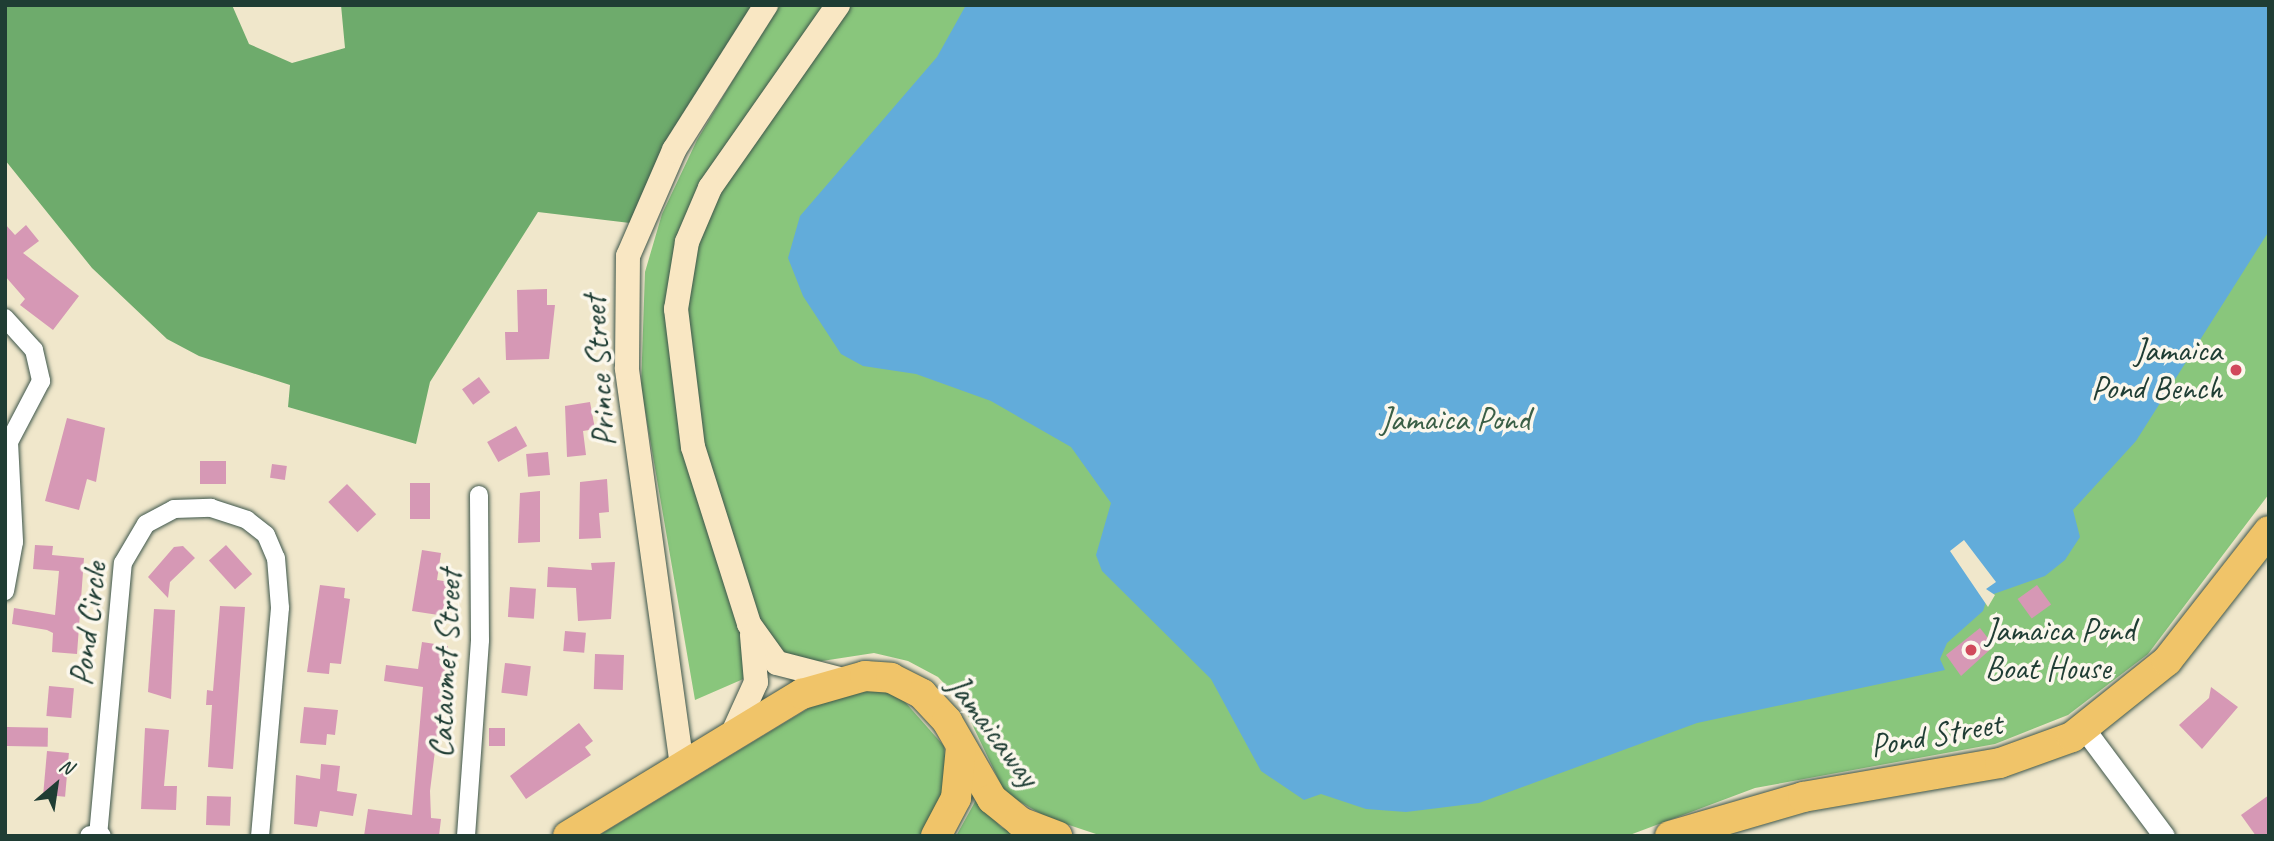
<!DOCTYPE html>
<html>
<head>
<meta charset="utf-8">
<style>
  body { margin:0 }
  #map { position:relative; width:2274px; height:841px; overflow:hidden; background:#f0e7cb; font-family:Caveat,sans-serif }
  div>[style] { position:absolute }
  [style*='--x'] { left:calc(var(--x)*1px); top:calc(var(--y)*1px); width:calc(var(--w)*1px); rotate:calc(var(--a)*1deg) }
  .green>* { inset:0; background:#89c67c }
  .forest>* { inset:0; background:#6eab6c }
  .water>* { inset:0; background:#62acda }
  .pier>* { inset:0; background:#f0e7cb }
  .building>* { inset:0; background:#d698b5; transform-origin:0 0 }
  .roads { filter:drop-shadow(0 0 2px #3e564b) drop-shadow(0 0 2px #3e564b) }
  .minor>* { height:18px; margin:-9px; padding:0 9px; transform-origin:9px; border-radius:9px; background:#fff }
  .tertiary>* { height:21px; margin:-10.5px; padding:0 10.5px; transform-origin:10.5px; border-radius:10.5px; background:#fff }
  .secondary>* { height:24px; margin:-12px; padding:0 12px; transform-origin:12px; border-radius:12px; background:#f9e7c3 }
  .trunk>* { height:30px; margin:-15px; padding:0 15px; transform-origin:15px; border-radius:15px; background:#f0c469 }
  .dots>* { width:19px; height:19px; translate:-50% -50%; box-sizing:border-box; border:4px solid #fbf7ec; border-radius:50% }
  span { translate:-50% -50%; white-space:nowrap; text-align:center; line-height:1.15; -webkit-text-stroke:7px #fbf7ec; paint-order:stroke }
  .poi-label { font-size:33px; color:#1f3d34 }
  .right { translate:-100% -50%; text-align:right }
  .left { translate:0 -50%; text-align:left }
  .street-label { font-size:33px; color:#1f3d34 }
  .park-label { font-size:33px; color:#3a5f46 }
  .frame { position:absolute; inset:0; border:7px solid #1f3d34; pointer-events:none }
  .north { position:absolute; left:21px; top:750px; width:70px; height:70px; -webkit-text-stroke:5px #fbf7ec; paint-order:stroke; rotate:29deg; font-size:19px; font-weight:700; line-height:28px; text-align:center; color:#1f3d34 }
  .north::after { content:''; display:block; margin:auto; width:24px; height:32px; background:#1f3d34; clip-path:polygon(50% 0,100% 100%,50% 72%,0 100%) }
</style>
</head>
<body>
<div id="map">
  <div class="green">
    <div style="clip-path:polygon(778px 5px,2269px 5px,2269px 494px,2148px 654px,2068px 715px,1995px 744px,1755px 788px,1627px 836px,1102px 836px,1048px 818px,1005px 793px,961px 701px,938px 677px,908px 661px,874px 653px,809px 663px,787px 660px,695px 700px,641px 387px,645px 272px,662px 214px,697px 140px)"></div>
    <div style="clip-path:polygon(858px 687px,898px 694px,944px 746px,948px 785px,922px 836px,598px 836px,824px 699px)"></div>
    <div style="clip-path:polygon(976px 800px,1001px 827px,1018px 836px,956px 836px)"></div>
  </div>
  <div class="forest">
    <div style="clip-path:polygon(5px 5px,232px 5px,249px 44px,292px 63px,345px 48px,341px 5px,752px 5px,630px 223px,538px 212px,430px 382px,416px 444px,288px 407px,290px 385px,199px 356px,167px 339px,92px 268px,5px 160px)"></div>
  </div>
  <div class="water">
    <div style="clip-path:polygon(966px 5px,2269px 5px,2269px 231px,2136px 441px,2073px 510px,2080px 537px,2065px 560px,2045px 576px,1988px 596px,1983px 611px,1947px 643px,1940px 659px,1945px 670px,1697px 723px,1479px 803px,1406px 812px,1366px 809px,1321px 794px,1304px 800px,1261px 771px,1211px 679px,1102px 571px,1096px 555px,1111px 503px,1071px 447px,991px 401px,916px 374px,863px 366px,841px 354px,803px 296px,788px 258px,800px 216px,937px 57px)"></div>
  </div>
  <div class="pier">
    <div style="clip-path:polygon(1964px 540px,1996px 582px,1986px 589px,1995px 595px,1988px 607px,1950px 551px)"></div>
  </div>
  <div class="building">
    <div style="clip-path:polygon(5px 224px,15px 235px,26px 225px,39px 241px,23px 253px,79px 296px,53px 330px,20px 305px,25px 299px,5px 276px)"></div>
    <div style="clip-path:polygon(547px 289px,547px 305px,555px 305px,549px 359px,506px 360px,505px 332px,518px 332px,517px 290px)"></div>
    <div style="left:479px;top:377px;width:19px;height:21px;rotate:54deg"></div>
    <div style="clip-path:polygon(590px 402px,595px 429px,583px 431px,586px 455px,567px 457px,565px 406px)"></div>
    <div style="clip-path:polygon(67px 418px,105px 428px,96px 482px,87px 479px,79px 510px,45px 501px)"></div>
    <div style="left:516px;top:426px;width:23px;height:33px;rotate:61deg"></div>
    <div style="left:548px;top:452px;width:23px;height:22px;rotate:85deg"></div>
    <div style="left:200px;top:461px;width:26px;height:23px"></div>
    <div style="left:272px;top:464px;width:15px;height:14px;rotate:8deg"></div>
    <div style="clip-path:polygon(607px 479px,609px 512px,599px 513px,601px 538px,579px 539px,580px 482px)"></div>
    <div style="left:410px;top:483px;width:20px;height:36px"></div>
    <div style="left:347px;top:484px;width:42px;height:26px;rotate:46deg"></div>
    <div style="clip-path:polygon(540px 491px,540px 542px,518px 543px,520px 493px)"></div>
    <div style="clip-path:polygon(35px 545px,53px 546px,52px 555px,84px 558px,77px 654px,52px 652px,53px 633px,47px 630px,12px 624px,14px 608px,55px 615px,59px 571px,33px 569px)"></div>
    <div style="left:226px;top:545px;width:39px;height:23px;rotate:48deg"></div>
    <div style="clip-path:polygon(183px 546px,195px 558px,170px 582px,168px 598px,148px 577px,174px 547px)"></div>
    <div style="clip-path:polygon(422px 550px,441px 553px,437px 580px,450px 582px,445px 616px,412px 611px)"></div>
    <div style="clip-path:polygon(615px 562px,611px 619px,578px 621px,576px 588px,547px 587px,548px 567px,592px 570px,591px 563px)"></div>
    <div style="clip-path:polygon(320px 585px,345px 588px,344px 598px,350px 599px,341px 664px,330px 663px,329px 674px,307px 672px)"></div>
    <div style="left:2037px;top:585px;width:24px;height:24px;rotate:54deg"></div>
    <div style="left:510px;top:587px;width:26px;height:30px;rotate:4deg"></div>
    <div style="clip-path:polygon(220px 606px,245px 607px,233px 769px,208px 767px,212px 705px,206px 705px,207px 690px,213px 691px)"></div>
    <div style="clip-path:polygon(154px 609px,175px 610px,171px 699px,148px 692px)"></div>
    <div style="clip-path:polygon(1980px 628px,1994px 646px,1961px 676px,1946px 655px)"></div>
    <div style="left:565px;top:631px;width:21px;height:20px;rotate:5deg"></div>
    <div style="clip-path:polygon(422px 642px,448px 646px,430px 791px,431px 818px,441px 819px,439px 836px,364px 836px,368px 809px,412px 815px,423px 687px,384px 681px,386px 665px,418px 669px)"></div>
    <div style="left:595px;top:654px;width:29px;height:35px;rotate:2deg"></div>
    <div style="left:505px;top:663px;width:26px;height:30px;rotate:7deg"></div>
    <div style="left:49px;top:686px;width:25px;height:30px;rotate:5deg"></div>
    <div style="clip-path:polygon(2211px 687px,2238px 707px,2202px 749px,2179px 725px,2209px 698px)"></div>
    <div style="clip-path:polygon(304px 707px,338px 710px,335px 735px,327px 734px,326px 745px,300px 743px)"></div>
    <div style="clip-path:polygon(579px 723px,593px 741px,585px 747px,591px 755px,526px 799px,510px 776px)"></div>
    <div style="left:7px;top:727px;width:41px;height:19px;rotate:1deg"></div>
    <div style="clip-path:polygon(145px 728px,169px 730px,164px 786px,177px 786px,176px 810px,141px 809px)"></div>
    <div style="left:489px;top:728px;width:16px;height:18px"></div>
    <div style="left:47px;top:751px;width:22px;height:44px;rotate:5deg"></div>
    <div style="clip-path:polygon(321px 764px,340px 766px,337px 791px,357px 794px,353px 816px,320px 811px,317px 827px,294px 824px,296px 775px,320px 779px)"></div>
    <div style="clip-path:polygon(2269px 795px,2269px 836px,2256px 836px,2241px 815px)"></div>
    <div style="left:207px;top:796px;width:24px;height:29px;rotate:2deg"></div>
  </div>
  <div class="roads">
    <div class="minor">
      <div style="--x:5;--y:318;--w:43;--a:47.8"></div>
      <div style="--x:34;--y:350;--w:32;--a:77"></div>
      <div style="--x:41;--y:381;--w:69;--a:117.7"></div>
      <div style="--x:9;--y:442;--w:100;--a:87.1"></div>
      <div style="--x:14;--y:542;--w:50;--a:100.4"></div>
      <div style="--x:98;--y:836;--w:274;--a:-84.8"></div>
      <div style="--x:123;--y:563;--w:45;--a:-59.5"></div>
      <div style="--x:146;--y:524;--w:32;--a:-28"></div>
      <div style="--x:174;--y:509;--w:37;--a:-2"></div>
      <div style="--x:211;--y:508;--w:38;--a:18"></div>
      <div style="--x:247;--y:520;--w:24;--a:38"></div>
      <div style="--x:266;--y:535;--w:25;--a:67"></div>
      <div style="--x:276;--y:558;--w:50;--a:85.4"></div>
      <div style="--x:280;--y:608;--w:229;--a:95"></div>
      <div style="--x:466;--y:836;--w:196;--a:-85.9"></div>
      <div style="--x:480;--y:640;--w:145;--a:-90.4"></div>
    </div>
    <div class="tertiary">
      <div style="--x:2085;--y:730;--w:132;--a:53.3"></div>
      <div style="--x:90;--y:836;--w:10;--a:0"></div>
    </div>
    <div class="secondary">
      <div style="--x:838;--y:5;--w:223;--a:125"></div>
      <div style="--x:710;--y:188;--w:59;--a:113.1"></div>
      <div style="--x:687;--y:242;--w:68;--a:99.3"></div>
      <div style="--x:676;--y:309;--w:139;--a:83"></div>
      <div style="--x:693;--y:447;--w:186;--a:72.4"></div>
      <div style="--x:749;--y:624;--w:48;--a:54.3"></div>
      <div style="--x:777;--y:663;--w:65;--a:14.3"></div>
      <div style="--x:732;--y:735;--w:58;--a:-65.6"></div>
      <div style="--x:756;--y:682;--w:47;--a:-94.9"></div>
      <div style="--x:682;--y:766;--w:402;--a:-97.9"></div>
      <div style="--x:627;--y:368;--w:112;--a:-89.5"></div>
      <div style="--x:628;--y:256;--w:116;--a:-66.5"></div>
      <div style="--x:674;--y:150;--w:172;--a:-57.6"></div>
    </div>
    <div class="trunk">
      <div style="--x:568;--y:836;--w:274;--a:-31.3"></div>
      <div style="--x:802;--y:694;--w:66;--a:-15.9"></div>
      <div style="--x:865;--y:676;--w:26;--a:4"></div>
      <div style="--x:891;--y:678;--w:35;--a:27"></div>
      <div style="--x:922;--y:694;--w:37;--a:47"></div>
      <div style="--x:947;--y:721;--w:90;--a:60"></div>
      <div style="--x:992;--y:799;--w:36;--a:39"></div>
      <div style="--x:1020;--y:822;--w:40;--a:21"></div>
      <div style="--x:936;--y:836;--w:43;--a:-62.2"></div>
      <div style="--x:956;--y:798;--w:51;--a:-84.4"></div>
      <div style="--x:1670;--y:836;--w:139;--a:-16.3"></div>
      <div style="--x:1803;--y:797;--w:200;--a:-9.8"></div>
      <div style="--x:2000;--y:763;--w:77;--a:-19.9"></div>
      <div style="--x:2072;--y:737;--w:122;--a:-38.7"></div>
      <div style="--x:2167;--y:661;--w:165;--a:-51.9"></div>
    </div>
  </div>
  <div class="dots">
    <div style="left:2236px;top:370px;background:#d1495b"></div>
    <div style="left:1971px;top:650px;background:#d1495b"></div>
  </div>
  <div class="poi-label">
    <span class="right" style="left:2222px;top:370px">Jamaica<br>Pond Bench</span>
    <span class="left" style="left:1985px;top:650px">Jamaica Pond<br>Boat House</span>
  </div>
  <div class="street-label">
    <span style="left:600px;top:371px;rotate:-94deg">Prince Street</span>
    <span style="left:89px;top:624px;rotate:-83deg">Pond Circle</span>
    <span style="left:446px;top:664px;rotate:-87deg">Cataumet Street</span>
    <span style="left:993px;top:731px;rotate:53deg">Jamaicaway</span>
    <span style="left:1936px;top:735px;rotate:-10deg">Pond Street</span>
  </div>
  <div class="park-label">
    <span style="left:1455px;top:420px">Jamaica Pond</span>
  </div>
  <div class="frame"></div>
  <div class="north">N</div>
</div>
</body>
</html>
